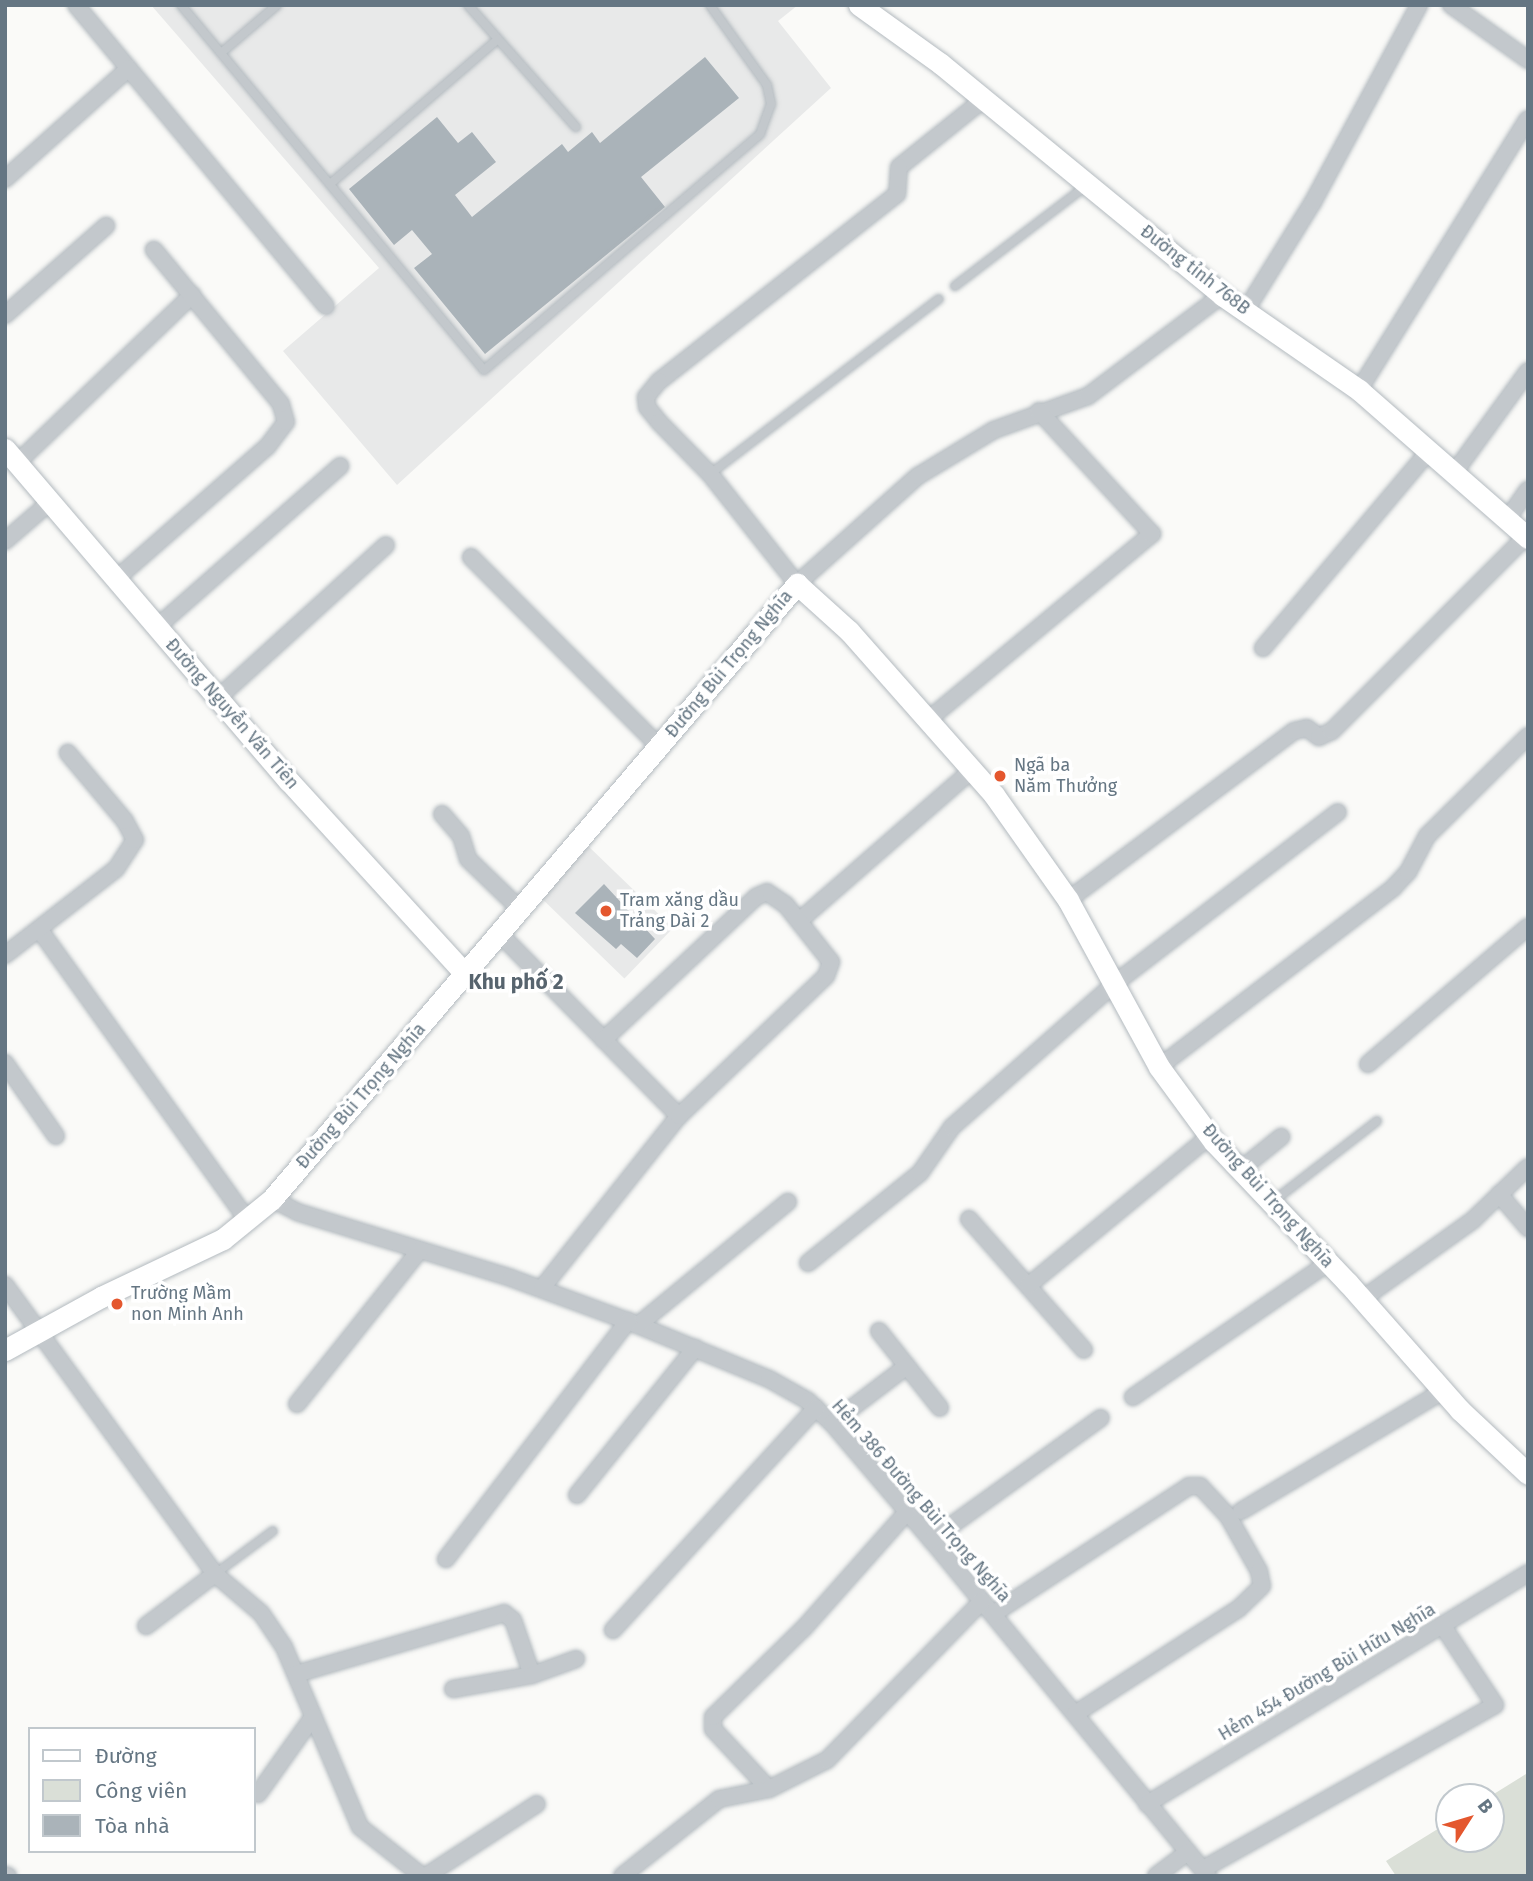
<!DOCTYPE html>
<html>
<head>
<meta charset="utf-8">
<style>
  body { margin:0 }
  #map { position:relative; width:1533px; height:1881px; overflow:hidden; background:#fafaf8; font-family:"Fira Sans",sans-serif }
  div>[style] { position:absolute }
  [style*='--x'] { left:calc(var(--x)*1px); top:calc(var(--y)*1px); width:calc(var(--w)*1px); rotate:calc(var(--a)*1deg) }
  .built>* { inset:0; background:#e8e9e9; transform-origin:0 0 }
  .green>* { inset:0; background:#dadfd7 }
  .building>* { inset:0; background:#aab3b9 }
  .roads { filter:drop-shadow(0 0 2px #b3babf) drop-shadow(0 0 2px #b3babf) }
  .lane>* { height:8px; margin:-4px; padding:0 4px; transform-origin:4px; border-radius:4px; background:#c3c8cc }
  .street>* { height:16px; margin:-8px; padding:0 8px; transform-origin:8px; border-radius:8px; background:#c3c8cc }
  .secondary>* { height:21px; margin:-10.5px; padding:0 10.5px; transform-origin:10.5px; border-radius:10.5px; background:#fff }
  .dots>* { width:19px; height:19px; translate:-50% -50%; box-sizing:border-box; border:4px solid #fff; border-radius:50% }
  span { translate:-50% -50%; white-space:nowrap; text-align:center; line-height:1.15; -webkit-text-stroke:7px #fff; paint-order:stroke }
  .street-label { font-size:18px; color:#657683 }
  .poi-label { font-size:18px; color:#657683 }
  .left { translate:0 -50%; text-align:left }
  .quarter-label { font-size:21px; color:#57646e; font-weight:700 }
  .frame { position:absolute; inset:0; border:7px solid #657683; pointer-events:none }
  .legend { position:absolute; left:28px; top:1727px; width:228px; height:126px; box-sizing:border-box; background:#fff; border:2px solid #c1c8cd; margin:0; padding:9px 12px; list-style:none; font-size:21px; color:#657683 }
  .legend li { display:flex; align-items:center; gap:14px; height:35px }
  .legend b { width:35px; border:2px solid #c1c8cd }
  .north { position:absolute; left:1435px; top:1783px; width:70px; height:70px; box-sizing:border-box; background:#fff; border:2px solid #c1c8cd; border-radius:50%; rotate:53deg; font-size:19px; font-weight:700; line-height:28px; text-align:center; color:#657683 }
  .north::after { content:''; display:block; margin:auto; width:24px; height:32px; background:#e4572e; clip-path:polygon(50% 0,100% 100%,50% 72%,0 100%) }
</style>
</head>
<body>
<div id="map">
  <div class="built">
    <div style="clip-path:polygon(151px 5px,798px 5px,778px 21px,831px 88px,397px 485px,283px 351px,379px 268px)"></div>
    <div style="left:586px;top:844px;width:121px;height:70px;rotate:44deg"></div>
  </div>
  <div class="green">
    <div style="clip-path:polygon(1526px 1774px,1528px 1876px,1396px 1876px,1386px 1861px,1449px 1822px,1449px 1839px,1491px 1839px,1489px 1797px)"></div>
  </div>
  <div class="building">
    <div style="clip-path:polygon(705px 57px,739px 98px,641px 177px,665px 207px,485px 354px,414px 268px,432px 254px,412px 230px,394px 245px,349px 189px,437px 117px,458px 143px,472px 132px,496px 162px,455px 195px,472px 217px,562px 144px,568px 152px,592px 132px,600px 143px)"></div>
    <div style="clip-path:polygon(604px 884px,655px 939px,637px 958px,621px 944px,616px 949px,575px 913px)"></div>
  </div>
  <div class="roads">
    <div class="lane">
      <div style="--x:181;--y:5;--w:474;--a:50.3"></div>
      <div style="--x:484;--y:370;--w:363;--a:-40.5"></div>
      <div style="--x:760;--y:134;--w:32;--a:-70"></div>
      <div style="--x:771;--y:104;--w:19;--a:-102"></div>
      <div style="--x:767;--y:85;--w:98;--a:-125.5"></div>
      <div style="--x:468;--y:5;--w:163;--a:48.5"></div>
      <div style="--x:221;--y:53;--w:74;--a:-40.6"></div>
      <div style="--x:330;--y:184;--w:222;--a:-40.8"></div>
      <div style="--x:955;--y:286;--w:165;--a:-37.4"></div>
      <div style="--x:710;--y:474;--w:288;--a:-37.4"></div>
      <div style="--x:1271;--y:1203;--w:134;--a:-37.7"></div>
      <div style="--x:215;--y:1574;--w:72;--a:-36.6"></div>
    </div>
    <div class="street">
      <div style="--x:76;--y:5;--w:391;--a:50.3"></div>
      <div style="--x:1451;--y:5;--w:95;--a:35.5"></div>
      <div style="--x:984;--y:99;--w:109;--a:141.3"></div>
      <div style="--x:899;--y:167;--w:27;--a:94"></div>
      <div style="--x:897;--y:194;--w:303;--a:141.8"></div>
      <div style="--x:659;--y:381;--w:21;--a:129"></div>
      <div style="--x:646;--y:397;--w:10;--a:84"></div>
      <div style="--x:647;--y:407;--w:19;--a:51"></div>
      <div style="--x:659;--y:422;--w:73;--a:45.6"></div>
      <div style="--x:710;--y:474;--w:140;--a:51.7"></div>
      <div style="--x:797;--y:584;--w:162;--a:-41.8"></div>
      <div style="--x:918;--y:476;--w:89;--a:-31.2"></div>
      <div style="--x:994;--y:430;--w:100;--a:-19.9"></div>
      <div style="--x:1088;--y:396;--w:168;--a:-37"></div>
      <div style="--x:5;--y:179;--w:166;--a:-41.8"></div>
      <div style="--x:1246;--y:310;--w:127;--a:-58.2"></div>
      <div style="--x:1313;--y:202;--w:224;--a:-61.7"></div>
      <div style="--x:5;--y:315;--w:135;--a:-41.4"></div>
      <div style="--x:1359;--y:390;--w:319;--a:-58.1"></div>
      <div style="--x:17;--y:463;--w:243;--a:-43.8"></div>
      <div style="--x:1454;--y:473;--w:126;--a:-54"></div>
      <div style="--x:1506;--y:521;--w:38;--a:-55"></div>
      <div style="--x:5;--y:541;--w:60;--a:-40.9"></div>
      <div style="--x:471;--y:557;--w:267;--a:45.2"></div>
      <div style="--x:116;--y:579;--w:201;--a:-41.2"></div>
      <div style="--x:267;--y:447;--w:31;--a:-53"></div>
      <div style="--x:286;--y:422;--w:19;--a:-106"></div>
      <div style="--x:281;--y:404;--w:200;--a:-129.5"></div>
      <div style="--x:157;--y:627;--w:244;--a:-41.3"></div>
      <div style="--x:1263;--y:648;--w:258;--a:-49.9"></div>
      <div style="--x:218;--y:698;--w:227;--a:-42.3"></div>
      <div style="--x:929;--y:719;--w:290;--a:-39.7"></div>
      <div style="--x:1152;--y:534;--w:167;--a:-132.6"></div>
      <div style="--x:442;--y:814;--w:29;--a:49"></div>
      <div style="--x:461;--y:836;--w:24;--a:73"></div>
      <div style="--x:468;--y:859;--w:72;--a:43.9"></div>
      <div style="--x:1068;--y:900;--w:282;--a:-36.8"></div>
      <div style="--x:1294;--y:731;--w:13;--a:-13"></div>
      <div style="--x:1307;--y:728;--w:15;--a:37"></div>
      <div style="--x:1319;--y:737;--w:14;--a:-25"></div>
      <div style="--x:1332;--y:731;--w:275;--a:-45.1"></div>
      <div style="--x:799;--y:921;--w:230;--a:-41.1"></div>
      <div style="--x:39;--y:929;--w:357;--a:54.4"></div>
      <div style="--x:499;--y:933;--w:257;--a:45.5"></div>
      <div style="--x:5;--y:955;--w:140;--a:-37.8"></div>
      <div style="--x:116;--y:869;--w:35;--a:-57"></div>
      <div style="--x:135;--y:840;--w:21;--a:-118"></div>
      <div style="--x:125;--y:821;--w:89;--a:-130"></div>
      <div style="--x:5;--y:1063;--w:89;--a:55.1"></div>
      <div style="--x:1368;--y:1064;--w:211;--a:-40.6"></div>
      <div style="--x:1159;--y:1067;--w:295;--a:-37.4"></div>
      <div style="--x:1393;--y:888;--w:22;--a:-47"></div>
      <div style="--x:1408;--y:872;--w:41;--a:-62.2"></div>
      <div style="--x:1427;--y:836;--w:142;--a:-44.7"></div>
      <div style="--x:1240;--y:1170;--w:53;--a:-38.8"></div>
      <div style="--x:1499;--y:1194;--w:45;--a:49.5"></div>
      <div style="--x:272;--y:1199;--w:28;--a:27"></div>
      <div style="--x:297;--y:1212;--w:224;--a:17.1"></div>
      <div style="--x:511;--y:1278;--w:125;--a:20.2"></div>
      <div style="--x:628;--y:1321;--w:152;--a:22.4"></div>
      <div style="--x:769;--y:1379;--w:45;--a:29.4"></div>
      <div style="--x:808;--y:1401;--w:33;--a:43"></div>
      <div style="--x:832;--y:1423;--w:173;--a:49.7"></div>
      <div style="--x:944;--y:1555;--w:416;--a:50.6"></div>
      <div style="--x:969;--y:1219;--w:174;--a:48.7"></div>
      <div style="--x:808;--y:1263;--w:144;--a:-38.8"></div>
      <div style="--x:920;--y:1173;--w:56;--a:-55.2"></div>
      <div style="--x:952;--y:1127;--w:216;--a:-41.4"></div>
      <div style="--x:1114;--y:984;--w:282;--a:-37.5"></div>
      <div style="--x:5;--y:1285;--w:357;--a:54"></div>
      <div style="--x:215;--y:1574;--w:60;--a:40.3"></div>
      <div style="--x:261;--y:1613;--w:41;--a:55.9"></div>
      <div style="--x:284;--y:1647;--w:195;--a:67.1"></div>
      <div style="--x:360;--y:1827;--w:79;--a:38.3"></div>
      <div style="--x:1029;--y:1285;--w:234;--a:-39.5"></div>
      <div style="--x:542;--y:1288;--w:220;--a:-51.5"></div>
      <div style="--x:679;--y:1116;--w:203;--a:-43.6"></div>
      <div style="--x:826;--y:976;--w:15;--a:-70"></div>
      <div style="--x:831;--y:962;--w:73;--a:-128.3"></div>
      <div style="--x:786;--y:905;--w:23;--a:-146"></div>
      <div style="--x:767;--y:892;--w:12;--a:156"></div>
      <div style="--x:756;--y:897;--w:209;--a:136.9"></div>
      <div style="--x:1361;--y:1300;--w:138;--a:-35.5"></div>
      <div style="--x:1473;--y:1220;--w:76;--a:-43.9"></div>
      <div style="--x:638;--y:1325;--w:194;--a:-39.4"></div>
      <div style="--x:879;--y:1331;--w:98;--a:51.6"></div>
      <div style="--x:1133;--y:1397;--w:237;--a:-34.5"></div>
      <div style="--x:297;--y:1404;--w:197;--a:-51.4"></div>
      <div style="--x:832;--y:1423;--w:94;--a:-37.2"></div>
      <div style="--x:577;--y:1495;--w:189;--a:-51.2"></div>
      <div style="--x:1241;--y:1511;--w:235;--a:-30.7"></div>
      <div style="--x:931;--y:1540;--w:209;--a:-35.7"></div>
      <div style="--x:446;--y:1559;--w:300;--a:-52.6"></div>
      <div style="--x:993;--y:1614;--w:234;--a:-33.1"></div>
      <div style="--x:1189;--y:1486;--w:11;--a:0"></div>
      <div style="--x:1200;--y:1486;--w:41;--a:47"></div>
      <div style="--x:1228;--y:1516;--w:63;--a:60.6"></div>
      <div style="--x:1259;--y:1571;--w:15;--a:79"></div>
      <div style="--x:1262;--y:1586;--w:33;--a:136"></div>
      <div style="--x:1238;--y:1609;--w:194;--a:147.2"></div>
      <div style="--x:146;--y:1626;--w:86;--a:-37"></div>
      <div style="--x:613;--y:1630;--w:301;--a:-47.6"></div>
      <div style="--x:296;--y:1674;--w:217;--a:-16.3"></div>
      <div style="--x:504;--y:1613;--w:11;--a:38"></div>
      <div style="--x:513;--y:1620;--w:58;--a:70.9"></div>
      <div style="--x:453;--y:1689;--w:80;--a:-10"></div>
      <div style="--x:532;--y:1675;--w:47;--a:-20"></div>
      <div style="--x:769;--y:1789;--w:82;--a:-133"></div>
      <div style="--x:713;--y:1729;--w:12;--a:-90"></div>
      <div style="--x:713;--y:1717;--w:127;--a:-44.4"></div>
      <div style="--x:804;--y:1628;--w:155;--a:-48.4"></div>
      <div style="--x:258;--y:1794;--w:95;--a:-54.5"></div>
      <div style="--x:1147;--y:1804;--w:446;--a:-31.2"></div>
      <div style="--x:1203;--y:1869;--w:335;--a:-29.3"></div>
      <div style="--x:1495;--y:1705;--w:96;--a:-123.5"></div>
      <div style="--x:5;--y:1875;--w:3;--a:18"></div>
      <div style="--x:426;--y:1876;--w:132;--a:-33"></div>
      <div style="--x:622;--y:1876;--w:124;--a:-38.4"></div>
      <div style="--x:719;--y:1799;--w:51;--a:-11.3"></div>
      <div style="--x:769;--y:1789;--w:65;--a:-26.6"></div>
      <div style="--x:827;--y:1760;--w:222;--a:-45.7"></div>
      <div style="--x:1156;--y:1876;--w:40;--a:-37"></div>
    </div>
    <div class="secondary">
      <div style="--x:859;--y:5;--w:101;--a:35.7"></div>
      <div style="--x:941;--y:64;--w:364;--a:39.4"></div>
      <div style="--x:1222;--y:295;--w:167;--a:34.7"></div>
      <div style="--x:1359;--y:390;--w:225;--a:41.2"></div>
      <div style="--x:5;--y:449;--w:437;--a:49.5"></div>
      <div style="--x:289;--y:781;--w:261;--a:47.6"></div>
      <div style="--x:5;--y:1350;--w:110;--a:-28.9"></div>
      <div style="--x:101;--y:1297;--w:135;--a:-25.4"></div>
      <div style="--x:223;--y:1239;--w:63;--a:-39.2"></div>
      <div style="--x:272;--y:1199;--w:809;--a:-49.51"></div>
      <div style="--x:797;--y:584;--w:70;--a:42.1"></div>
      <div style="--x:849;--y:631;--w:219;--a:48.5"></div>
      <div style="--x:994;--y:795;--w:128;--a:54.8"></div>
      <div style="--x:1068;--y:900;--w:190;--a:61.4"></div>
      <div style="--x:1159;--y:1067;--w:93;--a:53.7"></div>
      <div style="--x:1214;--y:1142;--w:195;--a:46.5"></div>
      <div style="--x:1348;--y:1283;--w:169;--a:48.6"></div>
      <div style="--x:1460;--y:1410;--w:93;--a:43.3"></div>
    </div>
  </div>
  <div class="dots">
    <div style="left:1000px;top:776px;background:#e4572e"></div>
    <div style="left:606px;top:911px;background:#e4572e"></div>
    <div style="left:117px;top:1304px;background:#e4572e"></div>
  </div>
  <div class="street-label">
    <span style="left:1195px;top:270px;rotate:38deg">Đường tỉnh 768B</span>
    <span style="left:729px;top:664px;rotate:-50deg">Đường Bùi Trọng Nghĩa</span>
    <span style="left:232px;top:714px;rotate:49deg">Đường Nguyễn Văn Tiên</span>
    <span style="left:361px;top:1096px;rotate:-49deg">Đường Bùi Trọng Nghĩa</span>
    <span style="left:1268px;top:1196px;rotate:48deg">Đường Bùi Trọng Nghĩa</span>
    <span style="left:921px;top:1501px;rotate:49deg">Hẻm 386 Đường Bùi Trọng Nghĩa</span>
    <span style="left:1327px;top:1672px;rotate:-31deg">Hẻm 454 Đường Bùi Hữu Nghĩa</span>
  </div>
  <div class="poi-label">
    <span class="left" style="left:1014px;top:776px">Ngã ba<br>Năm Thưởng</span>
    <span class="left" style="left:620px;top:911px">Trạm xăng dầu<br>Trảng Dài 2</span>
    <span class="left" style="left:131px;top:1304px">Trường Mầm<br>non Minh Anh</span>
  </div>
  <div class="quarter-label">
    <span style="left:516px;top:982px">Khu phố 2</span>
  </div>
  <div class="frame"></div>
  <ul class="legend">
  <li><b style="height:9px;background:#fff"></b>Đường</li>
  <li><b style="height:19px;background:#dadfd7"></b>Công viên</li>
  <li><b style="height:19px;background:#aab3b9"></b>Tòa nhà</li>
  </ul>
  <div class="north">B</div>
</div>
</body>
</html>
